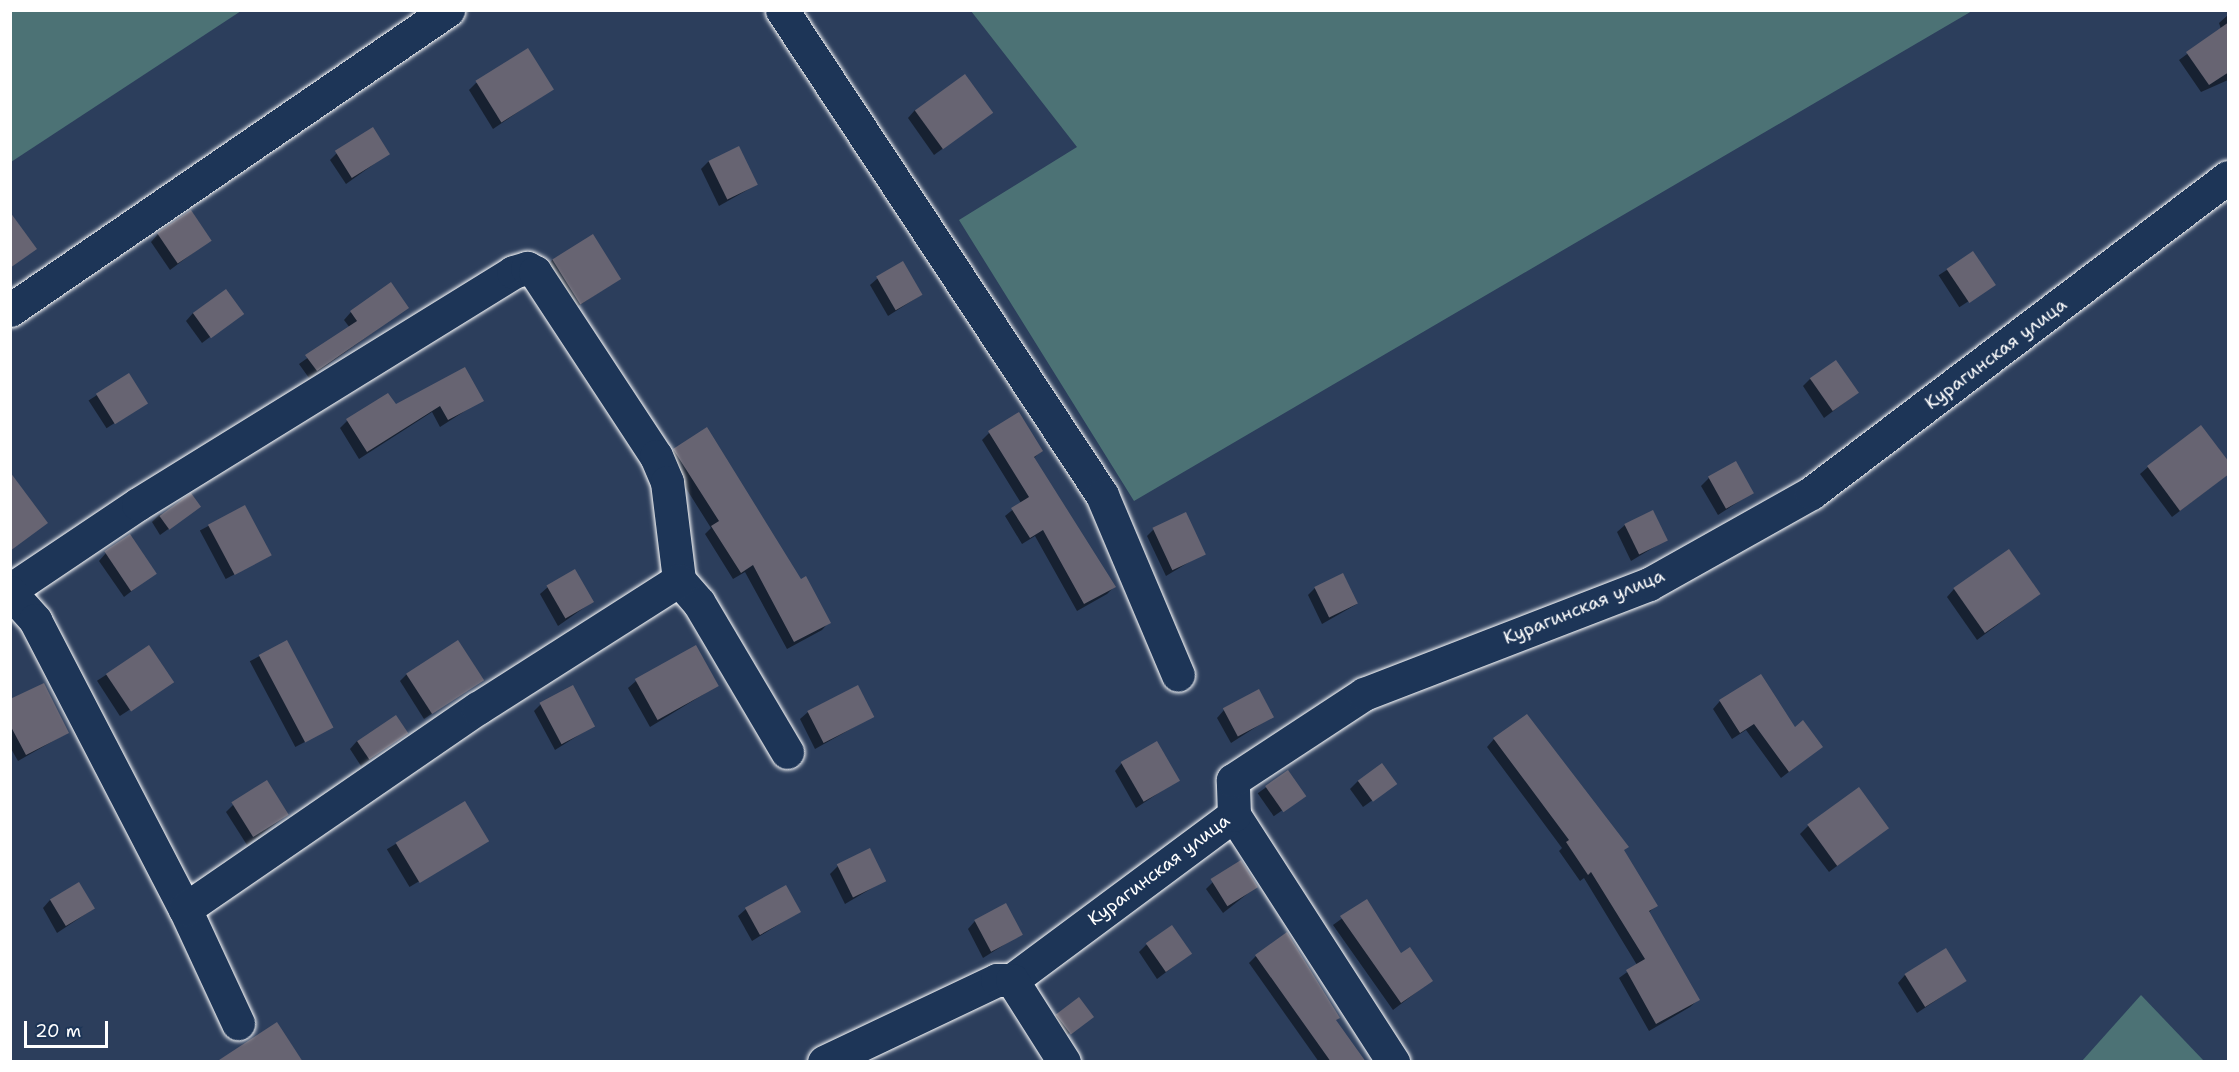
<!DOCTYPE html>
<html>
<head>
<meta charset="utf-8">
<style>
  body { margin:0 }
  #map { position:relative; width:2239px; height:1072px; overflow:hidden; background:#2c3e5c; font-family:"Shantell Sans",sans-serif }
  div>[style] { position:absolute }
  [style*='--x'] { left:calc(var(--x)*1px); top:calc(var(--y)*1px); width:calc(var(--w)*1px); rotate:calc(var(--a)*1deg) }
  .green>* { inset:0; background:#4c7275 }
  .shadow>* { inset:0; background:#0007; transform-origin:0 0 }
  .building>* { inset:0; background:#676472; transform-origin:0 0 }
  .roads { filter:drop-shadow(0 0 2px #fff) drop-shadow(0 0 2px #fff) }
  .minor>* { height:33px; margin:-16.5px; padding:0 16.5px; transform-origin:16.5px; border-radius:16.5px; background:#1d3557 }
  span { translate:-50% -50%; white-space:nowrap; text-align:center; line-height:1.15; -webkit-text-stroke:4.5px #1d3557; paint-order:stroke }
  .street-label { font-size:18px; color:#fff }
  .frame { position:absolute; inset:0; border:12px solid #fff; pointer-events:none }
  .scale { position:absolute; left:24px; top:1021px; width:84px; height:27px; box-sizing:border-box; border:3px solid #fff; border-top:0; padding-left:8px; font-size:18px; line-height:21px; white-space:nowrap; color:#fff; -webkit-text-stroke:4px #1d3557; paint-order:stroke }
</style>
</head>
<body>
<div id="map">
  <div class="green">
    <div style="clip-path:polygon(11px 10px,241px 10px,241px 11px,11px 162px)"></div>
    <div style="clip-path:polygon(971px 11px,1972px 11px,1134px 501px,959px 220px,1077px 147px)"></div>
    <div style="clip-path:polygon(2141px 995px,2204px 1061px,2082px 1061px)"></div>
  </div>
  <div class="shadow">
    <div style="clip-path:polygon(2228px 15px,2228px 80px,2201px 92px,2179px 60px,2221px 29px,2219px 23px)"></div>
    <div style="clip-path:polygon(476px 83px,552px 89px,493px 129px,469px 90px)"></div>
    <div style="clip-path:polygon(915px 110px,991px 113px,934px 155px,908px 118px)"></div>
    <div style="clip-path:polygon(337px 153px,388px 154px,346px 184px,330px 160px)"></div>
    <div style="clip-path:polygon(709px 161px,756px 185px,719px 206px,701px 169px)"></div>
    <div style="clip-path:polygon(158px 234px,210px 240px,170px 270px,151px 242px)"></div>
    <div style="left:1973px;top:253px;width:38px;height:41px;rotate:57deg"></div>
    <div style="clip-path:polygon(553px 259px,619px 279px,572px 310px,546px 267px)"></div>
    <div style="clip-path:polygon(878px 278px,921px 295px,888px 316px,870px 285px)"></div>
    <div style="clip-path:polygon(407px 308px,309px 378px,299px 364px,350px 328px,344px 320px,351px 312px)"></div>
    <div style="clip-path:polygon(193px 313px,242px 313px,202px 343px,186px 321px)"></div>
    <div style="left:128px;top:375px;width:33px;height:47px;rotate:57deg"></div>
    <div style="clip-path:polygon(1810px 379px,1857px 393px,1824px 418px,1803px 386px)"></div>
    <div style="clip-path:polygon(482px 400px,440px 427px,432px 412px,359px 459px,340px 428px,347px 421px,395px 406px)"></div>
    <div style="clip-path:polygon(989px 433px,1041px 451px,1033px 459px,1114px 587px,1107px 594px,1077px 611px,1035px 536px,1022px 544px,1005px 516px,1021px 503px,982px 440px)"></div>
    <div style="clip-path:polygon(674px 450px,801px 581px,829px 622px,822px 630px,787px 649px,745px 572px,733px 579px,705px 534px,711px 528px,667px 458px)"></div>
    <div style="clip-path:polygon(2148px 467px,2228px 474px,2172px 517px,2140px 474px)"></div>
    <div style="clip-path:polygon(1709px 478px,1752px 493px,1718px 515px,1701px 486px)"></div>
    <div style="clip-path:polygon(199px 507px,160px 535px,152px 522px,159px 515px)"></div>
    <div style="left:244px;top:507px;width:55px;height:50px;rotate:62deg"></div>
    <div style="clip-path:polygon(1625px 525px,1666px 540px,1631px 561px,1617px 532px)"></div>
    <div style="clip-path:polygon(1154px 529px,1204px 553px,1166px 576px,1147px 536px)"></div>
    <div style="clip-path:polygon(106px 553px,155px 573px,124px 597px,99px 561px)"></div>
    <div style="clip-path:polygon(548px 587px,592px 602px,558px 626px,540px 594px)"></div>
    <div style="clip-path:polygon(1315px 588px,1357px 604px,1322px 624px,1308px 595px)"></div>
    <div style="clip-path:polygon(1954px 589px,2039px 594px,1977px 640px,1947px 597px)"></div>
    <div style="left:286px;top:642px;width:97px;height:41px;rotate:62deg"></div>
    <div style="left:149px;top:647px;width:42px;height:62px;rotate:57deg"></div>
    <div style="clip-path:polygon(407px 674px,482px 680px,424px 719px,400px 681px)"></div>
    <div style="clip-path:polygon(636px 681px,717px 686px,650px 727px,628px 688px)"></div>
    <div style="clip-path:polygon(10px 701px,67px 733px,18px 761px,10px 747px)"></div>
    <div style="clip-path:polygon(1720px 701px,1794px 729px,1821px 747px,1781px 778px,1746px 730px,1732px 739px,1713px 709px)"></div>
    <div style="clip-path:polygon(541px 704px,593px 726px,555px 750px,534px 711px)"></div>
    <div style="clip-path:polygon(1224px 710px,1273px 716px,1231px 743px,1217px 718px)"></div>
    <div style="clip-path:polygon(808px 712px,872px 717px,815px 749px,800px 719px)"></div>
    <div style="clip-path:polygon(406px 733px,361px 766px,350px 749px,357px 741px)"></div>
    <div style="clip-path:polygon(1494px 739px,1623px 851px,1656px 906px,1648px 913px,1698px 1000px,1690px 1007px,1649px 1031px,1619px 978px,1637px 965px,1584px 878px,1580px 881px,1559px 851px,1562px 848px,1487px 747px)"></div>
    <div style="clip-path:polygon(1122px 763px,1178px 780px,1136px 808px,1115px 771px)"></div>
    <div style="left:1288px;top:772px;width:28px;height:37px;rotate:55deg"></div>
    <div style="clip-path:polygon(1358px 781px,1395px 784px,1363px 807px,1350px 789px)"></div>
    <div style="left:464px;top:803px;width:44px;height:90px;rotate:59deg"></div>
    <div style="clip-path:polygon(233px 805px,287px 815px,247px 845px,226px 812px)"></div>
    <div style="clip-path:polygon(1808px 826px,1887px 828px,1829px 872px,1800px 834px)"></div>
    <div style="clip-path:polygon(838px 866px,884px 881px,845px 904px,830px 874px)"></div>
    <div style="clip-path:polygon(1213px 882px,1256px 887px,1223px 913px,1206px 889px)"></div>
    <div style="clip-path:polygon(50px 900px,93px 909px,57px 933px,43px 908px)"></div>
    <div style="clip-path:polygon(1366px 901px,1401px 955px,1431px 981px,1393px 1010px,1333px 925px)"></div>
    <div style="clip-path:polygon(746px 909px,799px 912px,752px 941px,738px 916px)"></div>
    <div style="clip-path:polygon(975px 921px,1021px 934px,983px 958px,968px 929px)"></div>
    <div style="clip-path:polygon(1146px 945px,1190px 954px,1157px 979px,1139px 952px)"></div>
    <div style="clip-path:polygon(1256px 956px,1335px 1021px,1364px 1062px,1319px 1062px,1249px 963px)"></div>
    <div style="clip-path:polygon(1905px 975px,1965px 981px,1917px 1013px,1898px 983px)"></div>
    <div style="left:1079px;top:999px;width:22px;height:38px;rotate:54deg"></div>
  </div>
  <div class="building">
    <div style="clip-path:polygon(2229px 22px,2229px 72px,2209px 85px,2186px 52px)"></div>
    <div style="left:528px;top:48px;width:49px;height:62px;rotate:58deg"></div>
    <div style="left:965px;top:74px;width:48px;height:62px;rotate:54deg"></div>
    <div style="left:373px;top:127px;width:32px;height:45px;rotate:58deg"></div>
    <div style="left:739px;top:146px;width:43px;height:34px;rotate:64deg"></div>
    <div style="left:191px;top:210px;width:37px;height:41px;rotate:56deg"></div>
    <div style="clip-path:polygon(10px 212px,37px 249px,10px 268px)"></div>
    <div style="left:593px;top:234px;width:53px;height:48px;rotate:58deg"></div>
    <div style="left:1973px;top:251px;width:41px;height:32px;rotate:56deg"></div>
    <div style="left:903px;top:261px;width:39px;height:31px;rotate:60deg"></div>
    <div style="clip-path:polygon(391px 282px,409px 308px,317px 371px,305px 355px,357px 321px,350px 311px)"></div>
    <div style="left:226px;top:289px;width:31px;height:41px;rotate:54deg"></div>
    <div style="left:1836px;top:360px;width:40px;height:32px;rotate:55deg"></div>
    <div style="clip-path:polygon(465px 367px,484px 401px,448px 420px,440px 406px,367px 452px,346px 419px,388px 393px,396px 404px)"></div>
    <div style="left:129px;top:373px;width:36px;height:39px;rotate:58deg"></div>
    <div style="clip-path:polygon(1019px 412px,1043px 451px,1034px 457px,1116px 587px,1084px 604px,1043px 530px,1030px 538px,1011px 508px,1029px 497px,988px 431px)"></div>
    <div style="clip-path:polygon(2201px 425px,2229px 462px,2229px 474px,2180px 511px,2147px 466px)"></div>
    <div style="clip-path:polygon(707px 427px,801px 579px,806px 576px,831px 623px,794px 642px,753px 565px,741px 573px,711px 526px,719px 521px,673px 449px)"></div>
    <div style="left:1736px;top:461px;width:37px;height:32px;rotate:61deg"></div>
    <div style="clip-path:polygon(10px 472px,48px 523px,10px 551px)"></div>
    <div style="left:191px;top:493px;width:17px;height:39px;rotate:54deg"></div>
    <div style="left:245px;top:505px;width:57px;height:42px;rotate:62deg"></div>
    <div style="left:1653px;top:510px;width:34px;height:32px;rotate:64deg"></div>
    <div style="left:1186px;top:512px;width:47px;height:37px;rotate:65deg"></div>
    <div style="left:130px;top:534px;width:48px;height:31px;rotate:56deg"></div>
    <div style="left:2009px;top:549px;width:55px;height:68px;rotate:55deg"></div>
    <div style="left:575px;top:569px;width:38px;height:33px;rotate:60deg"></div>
    <div style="left:1343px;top:573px;width:34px;height:32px;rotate:64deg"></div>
    <div style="left:287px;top:640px;width:99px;height:32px;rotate:62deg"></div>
    <div style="left:458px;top:640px;width:48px;height:62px;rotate:57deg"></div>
    <div style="left:149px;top:645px;width:45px;height:52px;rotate:56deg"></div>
    <div style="left:696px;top:645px;width:47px;height:70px;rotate:61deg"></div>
    <div style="clip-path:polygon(1761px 674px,1795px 727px,1803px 720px,1823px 747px,1789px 772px,1754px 724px,1740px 733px,1719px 700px)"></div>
    <div style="clip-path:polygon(44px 683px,69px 733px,26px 755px,10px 725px,10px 699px)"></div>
    <div style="left:573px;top:685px;width:47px;height:38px;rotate:62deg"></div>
    <div style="left:858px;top:685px;width:36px;height:57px;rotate:63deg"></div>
    <div style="left:1259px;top:689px;width:32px;height:41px;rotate:62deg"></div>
    <div style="clip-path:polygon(1527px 714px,1629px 847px,1624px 850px,1658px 906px,1649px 911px,1700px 1000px,1656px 1024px,1626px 970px,1645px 959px,1591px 872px,1588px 875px,1566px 842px,1569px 840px,1493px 738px)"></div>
    <div style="left:396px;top:715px;width:22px;height:47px;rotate:56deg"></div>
    <div style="left:1157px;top:741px;width:46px;height:42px;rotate:60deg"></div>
    <div style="left:1382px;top:763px;width:26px;height:30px;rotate:54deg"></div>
    <div style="left:1288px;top:770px;width:32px;height:28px;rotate:55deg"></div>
    <div style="left:267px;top:780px;width:41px;height:42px;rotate:58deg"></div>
    <div style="left:1859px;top:787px;width:51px;height:64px;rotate:54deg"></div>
    <div style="left:465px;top:801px;width:47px;height:81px;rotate:59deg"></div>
    <div style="left:870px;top:848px;width:37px;height:37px;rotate:64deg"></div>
    <div style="left:1241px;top:860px;width:32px;height:36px;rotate:58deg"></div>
    <div style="left:79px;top:882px;width:31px;height:34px;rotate:59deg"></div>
    <div style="left:786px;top:885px;width:31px;height:47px;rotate:61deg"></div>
    <div style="clip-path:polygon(1367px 899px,1401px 953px,1410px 947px,1433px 981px,1401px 1003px,1340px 916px)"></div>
    <div style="left:1006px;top:903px;width:36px;height:36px;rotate:62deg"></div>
    <div style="left:1172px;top:925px;width:35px;height:32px;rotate:55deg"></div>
    <div style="clip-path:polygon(1287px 932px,1340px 1018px,1336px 1020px,1366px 1062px,1331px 1062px,1255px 955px)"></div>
    <div style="left:1946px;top:948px;width:39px;height:49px;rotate:58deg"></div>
    <div style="left:1079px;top:997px;width:25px;height:29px;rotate:53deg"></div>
    <div style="clip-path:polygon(277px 1022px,303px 1062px,216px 1062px)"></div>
  </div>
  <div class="roads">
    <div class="minor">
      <div style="--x:782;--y:10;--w:581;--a:56.58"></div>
      <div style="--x:1102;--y:495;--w:195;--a:67.1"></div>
      <div style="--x:10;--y:310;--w:531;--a:-34.41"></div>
      <div style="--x:10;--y:590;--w:154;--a:-33.9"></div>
      <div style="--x:138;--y:504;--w:441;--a:-31.7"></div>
      <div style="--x:513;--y:272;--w:15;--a:-16"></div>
      <div style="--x:527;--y:268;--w:9;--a:27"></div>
      <div style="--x:535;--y:272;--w:220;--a:56.7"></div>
      <div style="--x:656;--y:456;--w:28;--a:67"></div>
      <div style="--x:667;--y:482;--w:99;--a:83"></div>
      <div style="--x:679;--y:580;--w:30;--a:49"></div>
      <div style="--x:699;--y:603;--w:173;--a:59.4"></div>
      <div style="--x:10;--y:592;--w:38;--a:48"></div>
      <div style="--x:35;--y:620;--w:326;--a:62.6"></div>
      <div style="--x:185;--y:909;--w:126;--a:65.1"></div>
      <div style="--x:1234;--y:815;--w:294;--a:57.2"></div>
      <div style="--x:185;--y:909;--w:355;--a:-34.5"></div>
      <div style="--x:478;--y:708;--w:238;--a:-32.5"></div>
      <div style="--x:1012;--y:980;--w:277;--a:-36.6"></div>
      <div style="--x:1234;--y:815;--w:35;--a:-92"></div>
      <div style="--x:1233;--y:780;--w:157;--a:-33.3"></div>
      <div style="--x:1364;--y:694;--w:305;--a:-21.1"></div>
      <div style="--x:1649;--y:584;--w:186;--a:-29.3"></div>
      <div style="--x:1811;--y:493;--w:523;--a:-37.15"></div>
      <div style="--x:824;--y:1062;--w:191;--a:-25.4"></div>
      <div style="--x:997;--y:980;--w:15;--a:0"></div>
      <div style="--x:1012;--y:980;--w:97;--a:57.6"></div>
    </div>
  </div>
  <div class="street-label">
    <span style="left:1996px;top:354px;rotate:-37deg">Курагинская улица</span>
    <span style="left:1584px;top:607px;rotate:-22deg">Курагинская улица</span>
    <span style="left:1159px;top:870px;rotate:-37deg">Курагинская улица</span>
  </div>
  <div class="frame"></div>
  <div class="scale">20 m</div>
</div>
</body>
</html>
